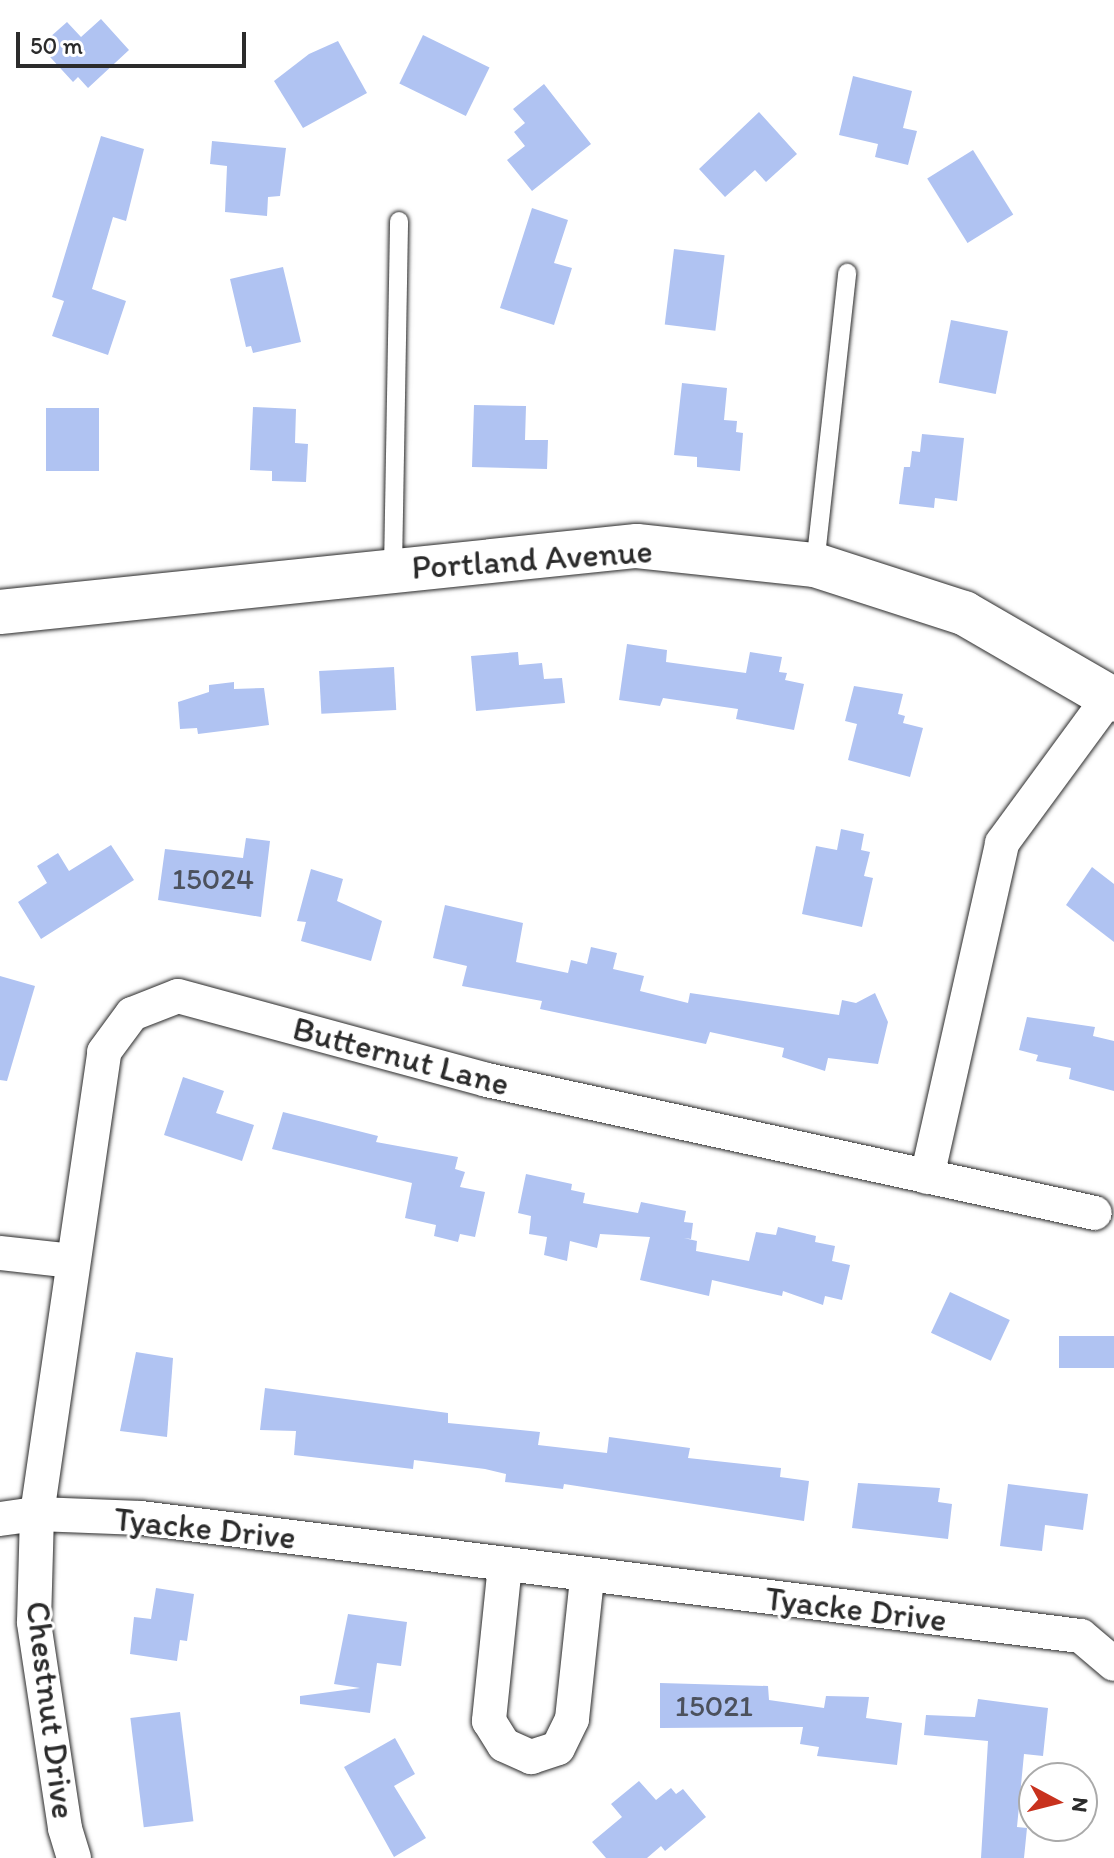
<!DOCTYPE html>
<html>
<head>
<meta charset="utf-8">
<style>
  body { margin:0 }
  #map { position:relative; width:1114px; height:1858px; overflow:hidden; background:#fff; font-family:Itim,sans-serif }
  div>[style] { position:absolute }
  [style*='--x'] { left:calc(var(--x)*1px); top:calc(var(--y)*1px); width:calc(var(--w)*1px); rotate:calc(var(--a)*1deg) }
  .building>* { inset:0; background:#b0c3f2; transform-origin:0 0 }
  .roads { filter:drop-shadow(0 0 2px #2b2b2b) drop-shadow(0 0 2px #2b2b2b) }
  .service>* { height:18px; margin:-9px; padding:0 9px; transform-origin:9px; border-radius:9px; background:#fff }
  .minor>* { height:34px; margin:-17px; padding:0 17px; transform-origin:17px; border-radius:17px; background:#fff }
  .tertiary>* { height:44px; margin:-22px; padding:0 22px; transform-origin:22px; border-radius:22px; background:#fff }
  span { translate:-50% -50%; white-space:nowrap; text-align:center; line-height:1.15; -webkit-text-stroke:6px #fff; paint-order:stroke }
  .number-label { font-size:30px; color:#4c515d }
  .number-label span { -webkit-text-stroke-width:0 }
  .street-label { font-size:34px; color:#2b2b2b }
  .north { position:absolute; left:1018px; top:1762px; width:80px; height:80px; box-sizing:border-box; background:#fff; border:2px solid #aaa; border-radius:50%; rotate:97deg; font-size:22px; font-weight:700; line-height:32px; text-align:center; color:#2b2b2b }
  .north::after { content:''; display:block; margin:auto; width:28px; height:36px; background:#c8321e; clip-path:polygon(50% 0,100% 100%,50% 72%,0 100%) }
  .scale { position:absolute; left:16px; top:32px; width:230px; height:36px; box-sizing:border-box; border:4px solid #2b2b2b; border-top:0; padding-left:10px; font-size:24px; line-height:28px; white-space:nowrap; color:#2b2b2b; -webkit-text-stroke:6px #fff; paint-order:stroke }
</style>
</head>
<body>
<div id="map">
  <div class="building">
    <div style="clip-path:polygon(101px 19px,129px 50px,88px 88px,78px 77px,73px 82px,40px 46px,67px 22px,81px 37px)"></div>
    <div style="left:423px;top:35px;width:74px;height:54px;rotate:26deg"></div>
    <div style="clip-path:polygon(338px 41px,367px 93px,303px 128px,274px 81px,309px 54px)"></div>
    <div style="clip-path:polygon(853px 76px,912px 91px,903px 128px,917px 131px,908px 165px,875px 157px,878px 144px,839px 135px)"></div>
    <div style="clip-path:polygon(544px 84px,591px 144px,532px 191px,507px 160px,525px 146px,514px 132px,525px 123px,513px 109px)"></div>
    <div style="clip-path:polygon(759px 112px,797px 154px,766px 182px,755px 170px,725px 197px,699px 169px)"></div>
    <div style="clip-path:polygon(101px 136px,144px 149px,126px 221px,113px 217px,92px 289px,126px 301px,108px 355px,52px 336px,64px 301px,52px 297px)"></div>
    <div style="clip-path:polygon(212px 141px,286px 148px,280px 196px,268px 197px,267px 216px,225px 212px,227px 166px,210px 164px)"></div>
    <div style="left:973px;top:150px;width:76px;height:54px;rotate:58deg"></div>
    <div style="clip-path:polygon(532px 208px,568px 220px,554px 263px,572px 268px,554px 325px,500px 308px)"></div>
    <div style="left:674px;top:249px;width:51px;height:76px;rotate:7deg"></div>
    <div style="clip-path:polygon(283px 267px,301px 342px,253px 353px,251px 346px,246px 347px,230px 279px)"></div>
    <div style="left:951px;top:320px;width:58px;height:64px;rotate:11deg"></div>
    <div style="clip-path:polygon(682px 383px,727px 388px,724px 420px,737px 421px,736px 432px,743px 433px,740px 471px,697px 467px,697px 457px,674px 455px)"></div>
    <div style="clip-path:polygon(474px 405px,526px 406px,525px 440px,548px 440px,547px 469px,472px 467px)"></div>
    <div style="clip-path:polygon(253px 407px,296px 409px,295px 443px,308px 444px,306px 482px,272px 481px,272px 471px,250px 470px)"></div>
    <div style="left:46px;top:408px;width:53px;height:63px"></div>
    <div style="clip-path:polygon(922px 434px,964px 438px,957px 501px,935px 498px,934px 508px,899px 504px,904px 467px,910px 467px,912px 451px,920px 452px)"></div>
    <div style="clip-path:polygon(627px 644px,667px 650px,666px 662px,746px 673px,750px 652px,782px 657px,779px 672px,787px 673px,785px 680px,804px 684px,794px 730px,736px 719px,738px 709px,663px 698px,660px 706px,619px 700px)"></div>
    <div style="clip-path:polygon(518px 652px,519px 665px,542px 663px,544px 679px,562px 678px,565px 703px,476px 711px,471px 656px)"></div>
    <div style="left:394px;top:667px;width:43px;height:75px;rotate:87deg"></div>
    <div style="clip-path:polygon(234px 682px,234px 689px,264px 688px,269px 725px,198px 734px,197px 728px,180px 729px,178px 702px,209px 692px,209px 685px)"></div>
    <div style="clip-path:polygon(854px 686px,903px 694px,898px 714px,905px 716px,903px 723px,923px 728px,910px 777px,848px 760px,857px 724px,845px 721px)"></div>
    <div style="clip-path:polygon(841px 829px,864px 834px,861px 850px,870px 852px,864px 876px,873px 878px,862px 927px,802px 914px,816px 846px,837px 850px)"></div>
    <div style="clip-path:polygon(246px 838px,270px 841px,261px 917px,158px 900px,165px 849px,243px 858px)"></div>
    <div style="clip-path:polygon(111px 845px,134px 880px,41px 939px,18px 902px,47px 883px,37px 866px,58px 853px,69px 871px)"></div>
    <div style="clip-path:polygon(1092px 867px,1114px 884px,1114px 942px,1066px 905px)"></div>
    <div style="clip-path:polygon(311px 869px,343px 879px,337px 901px,382px 921px,371px 961px,301px 941px,306px 922px,297px 921px)"></div>
    <div style="clip-path:polygon(445px 905px,523px 923px,516px 962px,568px 973px,571px 960px,587px 964px,591px 947px,617px 953px,613px 969px,644px 976px,640px 991px,688px 1003px,690px 993px,839px 1015px,842px 1000px,856px 1003px,875px 993px,888px 1022px,878px 1064px,828px 1058px,825px 1071px,782px 1057px,784px 1048px,710px 1032px,706px 1044px,540px 1009px,542px 1001px,462px 986px,467px 966px,433px 958px)"></div>
    <div style="clip-path:polygon(0 976px,35px 986px,7px 1081px,0 1080px)"></div>
    <div style="clip-path:polygon(1027px 1017px,1095px 1027px,1093px 1036px,1114px 1041px,1114px 1091px,1069px 1079px,1071px 1068px,1036px 1061px,1038px 1055px,1019px 1050px)"></div>
    <div style="clip-path:polygon(183px 1077px,224px 1091px,216px 1113px,254px 1125px,242px 1161px,164px 1135px)"></div>
    <div style="clip-path:polygon(283px 1112px,378px 1136px,376px 1142px,458px 1157px,455px 1169px,465px 1172px,460px 1187px,485px 1192px,475px 1237px,460px 1234px,458px 1242px,434px 1236px,436px 1225px,405px 1218px,412px 1183px,272px 1149px)"></div>
    <div style="clip-path:polygon(526px 1174px,572px 1184px,571px 1190px,585px 1193px,583px 1203px,638px 1213px,641px 1202px,686px 1211px,684px 1222px,693px 1223px,691px 1239px,684px 1238px,697px 1241px,696px 1251px,749px 1261px,756px 1232px,776px 1235px,778px 1227px,816px 1236px,815px 1242px,835px 1246px,832px 1261px,850px 1265px,842px 1300px,825px 1296px,823px 1305px,783px 1291px,782px 1296px,712px 1280px,709px 1296px,640px 1280px,650px 1237px,600px 1234px,597px 1248px,570px 1241px,567px 1261px,544px 1255px,547px 1237px,529px 1234px,531px 1216px,518px 1213px)"></div>
    <div style="left:950px;top:1292px;width:66px;height:45px;rotate:25deg"></div>
    <div style="left:1114px;top:1336px;width:32px;height:55px;rotate:90deg"></div>
    <div style="clip-path:polygon(136px 1352px,173px 1358px,167px 1437px,120px 1431px)"></div>
    <div style="clip-path:polygon(265px 1388px,448px 1413px,448px 1423px,540px 1432px,538px 1445px,607px 1453px,609px 1437px,690px 1448px,688px 1458px,781px 1468px,780px 1477px,809px 1481px,804px 1521px,564px 1484px,563px 1489px,505px 1482px,506px 1474px,485px 1469px,414px 1460px,413px 1469px,294px 1455px,296px 1431px,260px 1430px)"></div>
    <div style="clip-path:polygon(858px 1483px,940px 1488px,938px 1502px,952px 1504px,948px 1539px,852px 1528px)"></div>
    <div style="clip-path:polygon(1008px 1484px,1088px 1494px,1083px 1530px,1045px 1525px,1042px 1551px,1000px 1546px)"></div>
    <div style="clip-path:polygon(156px 1588px,194px 1594px,187px 1641px,180px 1640px,177px 1661px,130px 1654px,134px 1617px,151px 1619px)"></div>
    <div style="clip-path:polygon(348px 1614px,407px 1622px,401px 1666px,377px 1663px,370px 1713px,300px 1704px,300px 1696px,360px 1688px,334px 1684px)"></div>
    <div style="clip-path:polygon(660px 1683px,768px 1686px,769px 1700px,824px 1708px,826px 1696px,869px 1697px,866px 1718px,902px 1723px,897px 1765px,817px 1756px,819px 1747px,800px 1744px,803px 1727px,660px 1728px)"></div>
    <div style="clip-path:polygon(978px 1699px,1048px 1708px,1043px 1756px,1024px 1754px,1017px 1827px,1027px 1828px,1024px 1858px,981px 1858px,988px 1741px,924px 1735px,926px 1715px,975px 1717px)"></div>
    <div style="left:180px;top:1712px;width:110px;height:50px;rotate:83deg"></div>
    <div style="clip-path:polygon(395px 1738px,415px 1774px,394px 1786px,426px 1838px,394px 1857px,344px 1767px)"></div>
    <div style="clip-path:polygon(639px 1781px,656px 1800px,671px 1788px,676px 1794px,683px 1789px,706px 1817px,665px 1851px,661px 1846px,647px 1858px,606px 1858px,592px 1842px,622px 1817px,611px 1804px)"></div>
  </div>
  <div class="roads">
    <div class="service">
      <div style="--x:815;--y:565;--w:294;--a:-83.7"></div>
      <div style="--x:393;--y:569;--w:348;--a:-89"></div>
    </div>
    <div class="minor">
      <div style="--x:927;--y:1177;--w:342;--a:-77.3"></div>
      <div style="--x:1002;--y:843;--w:182;--a:-53.7"></div>
      <div style="--x:0;--y:1253;--w:72;--a:6.3"></div>
      <div style="--x:0;--y:1519;--w:37;--a:-8"></div>
      <div style="--x:37;--y:1514;--w:104;--a:2.2"></div>
      <div style="--x:141;--y:1518;--w:947;--a:7.16"></div>
      <div style="--x:1081;--y:1636;--w:43;--a:40.3"></div>
      <div style="--x:505;--y:1565;--w:157;--a:95.9"></div>
      <div style="--x:489;--y:1721;--w:28;--a:58"></div>
      <div style="--x:504;--y:1745;--w:30;--a:24"></div>
      <div style="--x:531;--y:1757;--w:28;--a:-18"></div>
      <div style="--x:558;--y:1748;--w:32;--a:-64"></div>
      <div style="--x:572;--y:1719;--w:142;--a:-83.9"></div>
      <div style="--x:74;--y:1858;--w:31;--a:-107"></div>
      <div style="--x:65;--y:1828;--w:208;--a:-98.6"></div>
      <div style="--x:34;--y:1622;--w:108;--a:-88.4"></div>
      <div style="--x:37;--y:1514;--w:467;--a:-81.7"></div>
      <div style="--x:104;--y:1052;--w:47;--a:-53.6"></div>
      <div style="--x:132;--y:1014;--w:49;--a:-21.4"></div>
      <div style="--x:178;--y:996;--w:320;--a:15.2"></div>
      <div style="--x:487;--y:1080;--w:622;--a:12.34"></div>
    </div>
    <div class="tertiary">
      <div style="--x:0;--y:612;--w:640;--a:-5.92"></div>
      <div style="--x:637;--y:546;--w:179;--a:6.1"></div>
      <div style="--x:815;--y:565;--w:157;--a:17.9"></div>
      <div style="--x:964;--y:613;--w:173;--a:30.1"></div>
    </div>
  </div>
  <div class="number-label">
    <span style="left:213px;top:879px">15024</span>
    <span style="left:714px;top:1706px">15021</span>
  </div>
  <div class="street-label">
    <span style="left:532px;top:559px;rotate:-4deg">Portland Avenue</span>
    <span style="left:401px;top:1056px;rotate:15deg">Butternut Lane</span>
    <span style="left:205px;top:1528px;rotate:6deg">Tyacke Drive</span>
    <span style="left:856px;top:1609px;rotate:7deg">Tyacke Drive</span>
    <span style="left:51px;top:1710px;rotate:83deg">Chestnut Drive</span>
  </div>
  <div class="north">N</div>
  <div class="scale">50 m</div>
</div>
</body>
</html>
